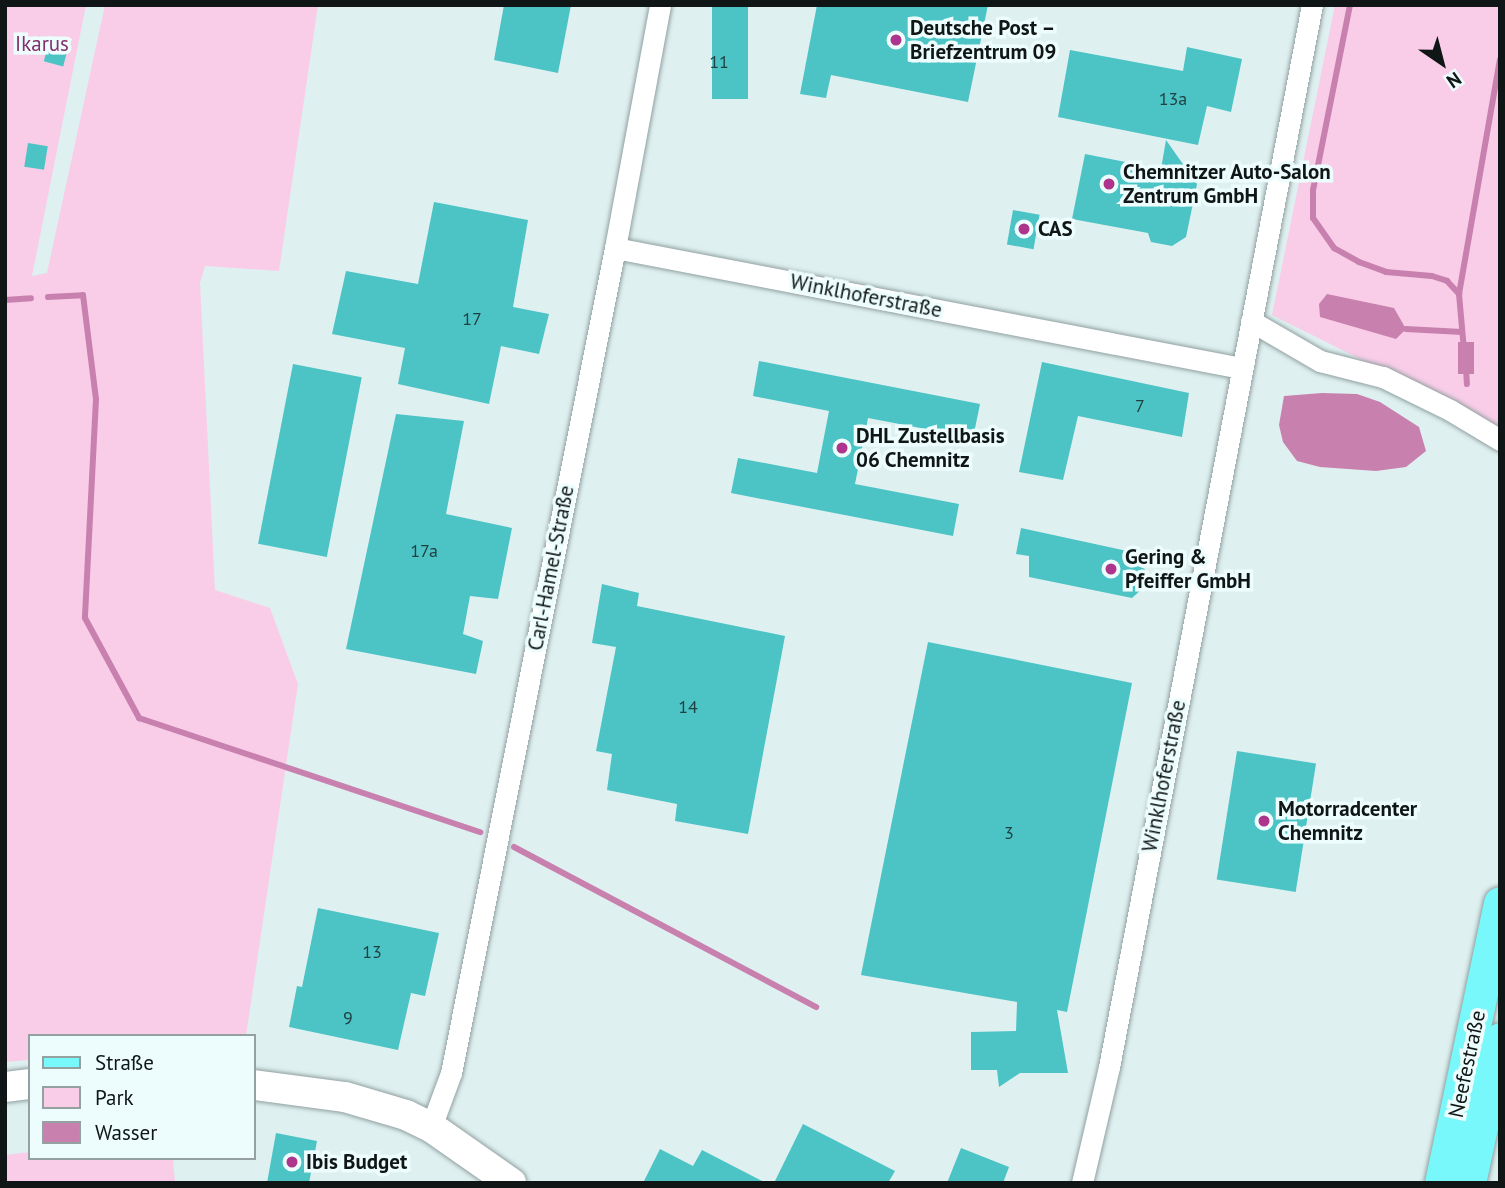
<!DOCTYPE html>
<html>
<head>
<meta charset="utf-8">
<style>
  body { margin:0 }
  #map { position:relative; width:1505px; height:1188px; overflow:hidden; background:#dff0f0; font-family:"PT Sans",sans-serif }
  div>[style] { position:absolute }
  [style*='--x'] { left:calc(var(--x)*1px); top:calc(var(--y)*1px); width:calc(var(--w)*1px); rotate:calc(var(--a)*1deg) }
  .green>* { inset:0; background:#f9cde8 }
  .water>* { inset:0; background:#c881af; transform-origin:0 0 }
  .stream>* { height:6px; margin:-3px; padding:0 3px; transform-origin:3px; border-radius:3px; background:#c881af }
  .building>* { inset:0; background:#4cc3c5; transform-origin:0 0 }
  .roads { filter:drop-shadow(0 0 2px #91a0a0) drop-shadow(0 0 2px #91a0a0) }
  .street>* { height:21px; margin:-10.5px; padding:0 10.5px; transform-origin:10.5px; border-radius:10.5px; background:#fff }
  .secondary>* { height:30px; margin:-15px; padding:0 15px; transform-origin:15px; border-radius:15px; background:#fff }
  .primary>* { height:33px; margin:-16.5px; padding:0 16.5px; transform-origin:16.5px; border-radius:16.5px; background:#78f8fa }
  .dots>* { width:19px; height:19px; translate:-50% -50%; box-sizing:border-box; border:4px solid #edfdfd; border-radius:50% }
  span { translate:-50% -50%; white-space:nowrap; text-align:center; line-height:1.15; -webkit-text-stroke:7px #edfdfd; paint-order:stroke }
  .number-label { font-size:18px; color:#1f4142 }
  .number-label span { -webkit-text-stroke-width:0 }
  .poi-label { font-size:21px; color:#101616; font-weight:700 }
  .left { translate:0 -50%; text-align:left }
  .park-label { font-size:21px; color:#84306b }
  .street-label { font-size:21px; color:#101616 }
  .frame { position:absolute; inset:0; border:7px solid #101616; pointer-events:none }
  .legend { position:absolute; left:28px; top:1034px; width:228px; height:126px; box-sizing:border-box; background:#edfdfd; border:2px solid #95a1a1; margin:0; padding:9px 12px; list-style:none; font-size:21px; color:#101616 }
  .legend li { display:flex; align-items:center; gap:14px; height:35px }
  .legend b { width:35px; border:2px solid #95a1a1 }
  .north { position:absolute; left:1407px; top:28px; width:70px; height:70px; -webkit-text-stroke:5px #edfdfd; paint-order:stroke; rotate:145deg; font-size:19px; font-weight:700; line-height:28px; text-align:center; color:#101616 }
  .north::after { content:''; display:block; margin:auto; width:24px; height:32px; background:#101616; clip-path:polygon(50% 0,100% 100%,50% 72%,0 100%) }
</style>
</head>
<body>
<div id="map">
  <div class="green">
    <div style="clip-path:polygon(5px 5px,86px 5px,32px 276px,47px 273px,105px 5px,318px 5px,279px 271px,205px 266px,200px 283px,215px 590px,270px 608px,298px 684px,246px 1036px,30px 1036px,30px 1060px,5px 1062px)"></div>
    <div style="clip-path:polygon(1335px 5px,1500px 5px,1500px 429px,1272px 315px)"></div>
    <div style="clip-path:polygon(30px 1152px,30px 1158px,173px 1158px,175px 1183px,5px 1183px,5px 1155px)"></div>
  </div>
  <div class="water">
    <div style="clip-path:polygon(1327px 294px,1394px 308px,1406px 329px,1396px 339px,1320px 317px,1319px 304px)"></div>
    <div style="left:1458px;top:342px;width:16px;height:32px"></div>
    <div style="clip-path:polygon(1322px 393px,1357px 394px,1380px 402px,1419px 427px,1426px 451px,1406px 467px,1376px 471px,1320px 467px,1297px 461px,1283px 442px,1279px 425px,1284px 396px)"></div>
  </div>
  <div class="stream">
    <div style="--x:1350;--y:5;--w:189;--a:101.3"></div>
    <div style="--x:1313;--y:190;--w:28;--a:90"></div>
    <div style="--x:1313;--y:218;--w:37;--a:55"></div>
    <div style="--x:1334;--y:248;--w:29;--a:29"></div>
    <div style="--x:1359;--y:262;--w:29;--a:20"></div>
    <div style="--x:1386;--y:272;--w:46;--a:5"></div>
    <div style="--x:1432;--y:276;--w:16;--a:18"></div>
    <div style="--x:1447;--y:281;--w:18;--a:47"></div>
    <div style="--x:1459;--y:294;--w:56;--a:84.9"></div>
    <div style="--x:1459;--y:294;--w:238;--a:-80.1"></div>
    <div style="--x:48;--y:297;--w:35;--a:-3"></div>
    <div style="--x:83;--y:295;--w:105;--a:82.9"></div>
    <div style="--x:96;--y:399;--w:219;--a:92.9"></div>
    <div style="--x:85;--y:618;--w:114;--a:61.6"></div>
    <div style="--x:139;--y:718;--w:360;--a:18.5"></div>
    <div style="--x:5;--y:300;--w:26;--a:-4"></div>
    <div style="--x:1406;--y:329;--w:56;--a:3.1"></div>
    <div style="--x:1466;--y:367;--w:17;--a:87"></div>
    <div style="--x:514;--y:847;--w:342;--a:27.9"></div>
  </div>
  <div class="building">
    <div style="clip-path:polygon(504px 5px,571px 5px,558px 73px,494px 60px)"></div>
    <div style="left:712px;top:5px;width:36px;height:94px"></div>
    <div style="clip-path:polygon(817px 5px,988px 5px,968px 102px,831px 75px,826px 98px,800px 94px)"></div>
    <div style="left:49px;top:42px;width:20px;height:20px;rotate:15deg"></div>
    <div style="clip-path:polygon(1187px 47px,1242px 59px,1231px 112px,1207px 106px,1198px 145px,1058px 117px,1070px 50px,1183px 71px)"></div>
    <div style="clip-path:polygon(1166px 140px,1197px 184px,1186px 237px,1172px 246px,1151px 242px,1148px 233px,1072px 219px,1085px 154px,1161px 169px)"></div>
    <div style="left:28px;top:143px;width:20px;height:24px;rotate:9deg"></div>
    <div style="clip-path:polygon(434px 202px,528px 220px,513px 307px,549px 314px,539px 354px,501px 346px,489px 404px,398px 384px,405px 348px,332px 334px,346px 271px,418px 284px)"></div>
    <div style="left:1013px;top:210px;width:27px;height:35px;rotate:10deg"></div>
    <div style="clip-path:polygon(759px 361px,980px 404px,973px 438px,868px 418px,855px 484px,959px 504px,953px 536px,731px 493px,738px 458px,817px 473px,829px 411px,753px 396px)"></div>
    <div style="clip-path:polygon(1042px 362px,1189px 393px,1182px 437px,1078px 416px,1063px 480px,1019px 472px)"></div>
    <div style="left:293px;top:364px;width:70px;height:183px;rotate:11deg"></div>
    <div style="clip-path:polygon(396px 414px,464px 421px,446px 514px,512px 528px,498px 599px,470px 596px,463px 634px,483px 641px,476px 674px,346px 649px)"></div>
    <div style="clip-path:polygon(1021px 528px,1141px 554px,1138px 566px,1145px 569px,1142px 589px,1132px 598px,1029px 577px,1029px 556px,1016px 554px)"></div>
    <div style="clip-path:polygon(602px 584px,639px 593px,637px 606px,785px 636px,748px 834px,675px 821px,677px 804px,607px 790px,612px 754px,596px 751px,616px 647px,592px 643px)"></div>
    <div style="clip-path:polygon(928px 642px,1132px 683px,1067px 1012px,1057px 1010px,1068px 1073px,1020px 1073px,999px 1087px,997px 1070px,971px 1070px,971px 1032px,1016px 1031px,1017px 1002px,861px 975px)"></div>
    <div style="left:1237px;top:751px;width:80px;height:130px;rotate:9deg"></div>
    <div style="clip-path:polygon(318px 908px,439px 933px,425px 996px,411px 993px,398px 1050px,289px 1027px,297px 986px,302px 987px)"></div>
    <div style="clip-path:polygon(803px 1124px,895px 1171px,888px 1183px,774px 1183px)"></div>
    <div style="clip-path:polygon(276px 1133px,317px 1141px,309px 1183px,267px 1183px)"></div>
    <div style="clip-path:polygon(961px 1148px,1009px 1167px,1003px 1183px,947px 1183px)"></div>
    <div style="clip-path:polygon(660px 1149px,693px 1166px,702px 1150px,766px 1183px,643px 1183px)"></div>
  </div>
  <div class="roads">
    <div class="street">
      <div style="--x:615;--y:248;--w:637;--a:10.85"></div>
      <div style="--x:1251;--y:321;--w:80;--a:30.1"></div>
      <div style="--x:1320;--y:361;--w:65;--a:14.3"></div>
      <div style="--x:1383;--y:377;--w:75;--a:26.2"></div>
      <div style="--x:1450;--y:410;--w:58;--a:31"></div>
      <div style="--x:431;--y:1127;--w:58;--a:-69.7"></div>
      <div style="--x:451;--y:1073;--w:841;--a:-78.76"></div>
      <div style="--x:615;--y:248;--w:247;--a:-79.5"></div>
      <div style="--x:1082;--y:1183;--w:119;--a:-76.9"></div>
      <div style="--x:1109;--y:1067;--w:1081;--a:-79.18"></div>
    </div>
    <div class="secondary">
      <div style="--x:254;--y:1085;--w:92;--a:7.5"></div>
      <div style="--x:345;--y:1097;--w:64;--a:16.4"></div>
      <div style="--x:406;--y:1115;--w:28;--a:26"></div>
      <div style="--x:431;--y:1127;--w:98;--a:35"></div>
      <div style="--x:5;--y:1087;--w:25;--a:-7"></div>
    </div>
    <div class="primary">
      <div style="--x:1441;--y:1183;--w:286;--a:-78.1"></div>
      <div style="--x:1469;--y:1183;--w:147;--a:-77.9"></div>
    </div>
  </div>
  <div class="dots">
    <div style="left:896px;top:40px;background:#ad358b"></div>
    <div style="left:1109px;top:184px;background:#ad358b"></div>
    <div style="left:1024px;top:229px;background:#ad358b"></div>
    <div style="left:842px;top:448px;background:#ad358b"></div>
    <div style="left:1111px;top:569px;background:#ad358b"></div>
    <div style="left:1264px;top:821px;background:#ad358b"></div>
    <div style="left:292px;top:1162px;background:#ad358b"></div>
  </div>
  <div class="number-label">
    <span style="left:719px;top:62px">11</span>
    <span style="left:1173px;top:99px">13a</span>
    <span style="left:472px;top:319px">17</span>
    <span style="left:1140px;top:406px">7</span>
    <span style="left:424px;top:551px">17a</span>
    <span style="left:688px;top:707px">14</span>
    <span style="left:1009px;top:833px">3</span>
    <span style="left:372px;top:952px">13</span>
    <span style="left:348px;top:1018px">9</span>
  </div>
  <div class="poi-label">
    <span class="left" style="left:910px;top:40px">Deutsche Post –<br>Briefzentrum 09</span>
    <span class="left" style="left:1123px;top:184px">Chemnitzer Auto-Salon<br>Zentrum GmbH</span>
    <span class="left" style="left:1038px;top:229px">CAS</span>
    <span class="left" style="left:856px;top:448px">DHL Zustellbasis<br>06 Chemnitz</span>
    <span class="left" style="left:1125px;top:569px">Gering &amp;<br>Pfeiffer GmbH</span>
    <span class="left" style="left:1278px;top:821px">Motorradcenter<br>Chemnitz</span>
    <span class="left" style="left:306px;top:1162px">Ibis Budget</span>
  </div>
  <div class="park-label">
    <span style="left:42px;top:44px">Ikarus</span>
  </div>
  <div class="street-label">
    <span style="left:866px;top:296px;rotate:11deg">Winklhoferstraße</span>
    <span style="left:551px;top:568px;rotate:-79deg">Carl-Hamel-Straße</span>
    <span style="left:1164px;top:776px;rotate:-79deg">Winklhoferstraße</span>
    <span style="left:1467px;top:1064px;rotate:-78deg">Neefestraße</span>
  </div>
  <div class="frame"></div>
  <ul class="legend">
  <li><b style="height:9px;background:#78f8fa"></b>Straße</li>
  <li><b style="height:19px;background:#f9cde8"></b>Park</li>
  <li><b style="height:19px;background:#c881af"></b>Wasser</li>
  </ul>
  <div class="north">N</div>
</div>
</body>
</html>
